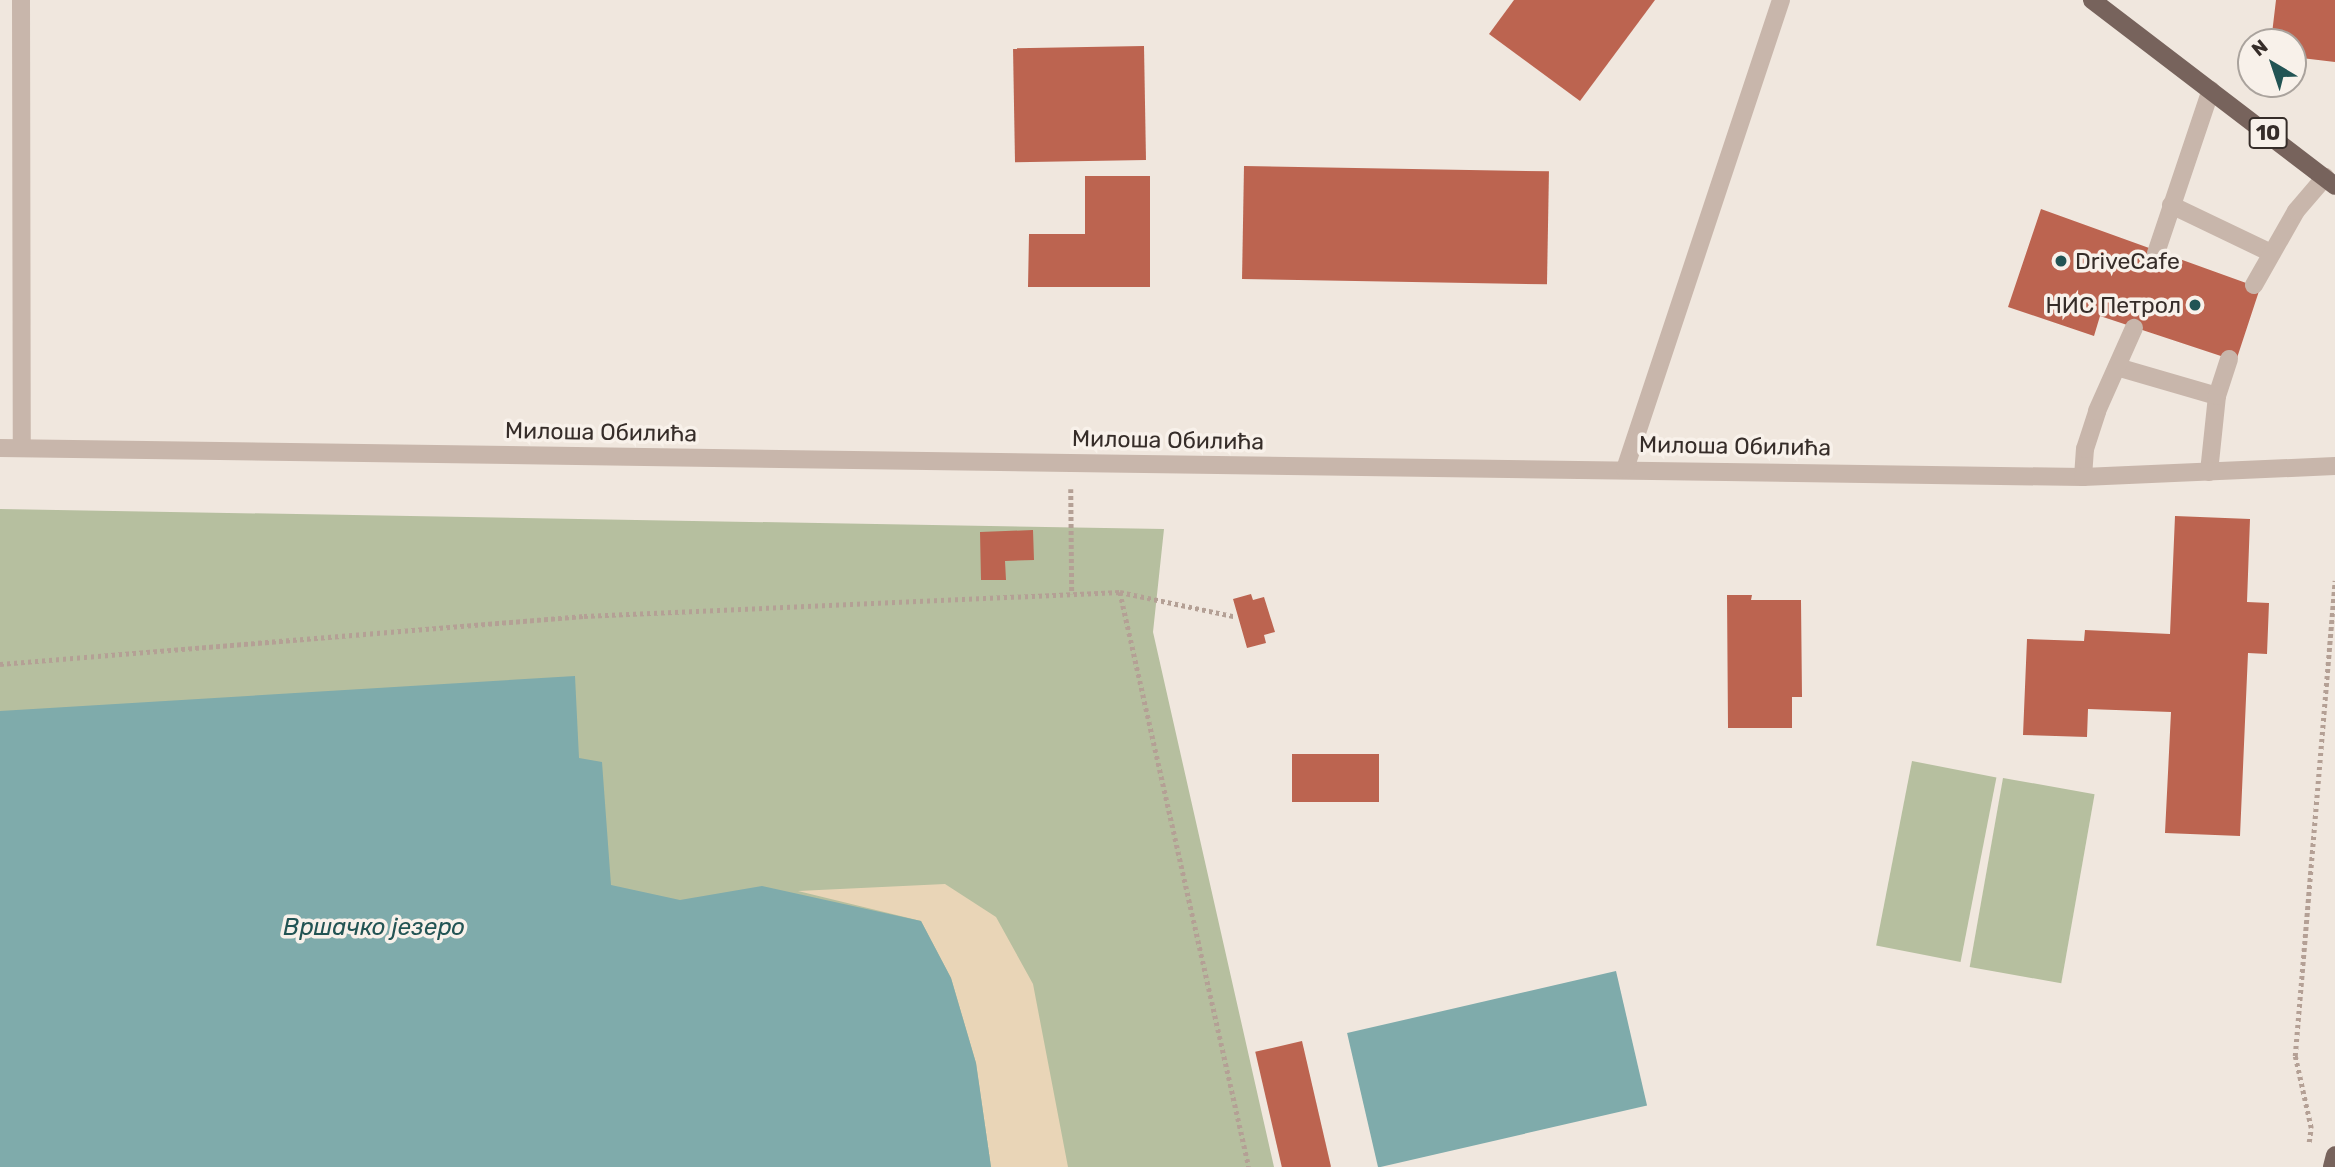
<!DOCTYPE html>
<html>
<head>
<meta charset="utf-8">
<style>
  body { margin:0 }
  #map { position:relative; width:2335px; height:1167px; overflow:hidden; background:#f0e7de; font-family:Rubik,sans-serif }
  div>[style] { position:absolute }
  [style*='--x'] { left:calc(var(--x)*1px); top:calc(var(--y)*1px); width:calc(var(--w)*1px); rotate:calc(var(--a)*1deg) }
  .green>* { inset:0; background:#b6bf9f; transform-origin:0 0 }
  .sand>* { inset:0; background:#e9d5b7 }
  .water>* { inset:0; background:#7fabab; transform-origin:0 0 }
  .building>* { inset:0; background:#bc6450; transform-origin:0 0 }
  .path>* { height:4.5px; margin-top:-2.25px; transform-origin:0; background:repeating-linear-gradient(90deg,#b4a095 0 3.5px,transparent 0 7px) }
  .lane>* { height:18px; margin:-9px; padding:0 9px; transform-origin:9px; border-radius:9px; background:#c8b6ab }
  .street>* { height:18px; margin:-9px; padding:0 9px; transform-origin:9px; border-radius:9px; background:#c8b6ab }
  .primary>* { height:18px; margin:-9px; padding:0 9px; transform-origin:9px; border-radius:9px; background:#77635c }
  .dots>* { width:19px; height:19px; translate:-50% -50%; box-sizing:border-box; border:4px solid #f8f1ea; border-radius:50% }
  span { translate:-50% -50%; white-space:nowrap; text-align:center; line-height:1.15; -webkit-text-stroke:7px #f8f1ea; paint-order:stroke }
  .shield-label span { padding:2px 5px; background:#f8f1ea; border:2px solid; border-radius:5px; -webkit-text-stroke-width:0 }
  .shield-label { font-size:21px; color:#362d29; font-weight:700 }
  .poi-label { font-size:23px; color:#362d29 }
  .left { translate:0 -50%; text-align:left }
  .right { translate:-100% -50%; text-align:right }
  .street-label { font-size:23px; color:#362d29 }
  .water-label { font-size:24px; color:#225454; font-style:italic }
  .north { position:absolute; left:2237px; top:28px; width:70px; height:70px; box-sizing:border-box; background:#f8f1ea; border:2px solid #aaa39d; border-radius:50%; rotate:321deg; font-size:19px; font-weight:700; line-height:28px; text-align:center; color:#362d29 }
  .north::after { content:''; display:block; margin:auto; width:24px; height:32px; background:#225454; clip-path:polygon(50% 0,100% 100%,50% 72%,0 100%) }
</style>
</head>
<body>
<div id="map">
  <div class="green">
    <div style="clip-path:polygon(0 509px,1164px 529px,1153px 632px,1274px 1167px,0 1167px)"></div>
    <div style="left:1912px;top:761px;width:86px;height:188px;rotate:11deg"></div>
    <div style="left:2003px;top:778px;width:93px;height:192px;rotate:10deg"></div>
  </div>
  <div class="sand">
    <div style="clip-path:polygon(945px 884px,996px 917px,1033px 984px,1068px 1167px,991px 1167px,976px 1063px,951px 978px,921px 921px,798px 891px)"></div>
  </div>
  <div class="water">
    <div style="clip-path:polygon(575px 676px,579px 758px,602px 762px,611px 885px,680px 900px,762px 886px,921px 921px,951px 978px,976px 1063px,991px 1167px,0 1167px,0 711px)"></div>
    <div style="left:1616px;top:971px;width:138px;height:276px;rotate:77deg"></div>
  </div>
  <div class="building">
    <div style="clip-path:polygon(1514px 0,1655px 0,1580px 101px,1489px 34px)"></div>
    <div style="clip-path:polygon(2276px 0,2335px 0,2335px 62px,2293px 57px,2293px 42px,2271px 42px)"></div>
    <div style="left:1144px;top:46px;width:114px;height:131px;rotate:89deg"></div>
    <div style="left:1244px;top:166px;width:305px;height:113px;rotate:1deg"></div>
    <div style="clip-path:polygon(1085px 176px,1150px 176px,1150px 287px,1028px 287px,1029px 234px,1085px 234px)"></div>
    <div style="clip-path:polygon(2041px 209px,2260px 288px,2236px 361px,2100px 316px,2094px 336px,2008px 307px)"></div>
    <div style="clip-path:polygon(2175px 516px,2250px 519px,2247px 602px,2269px 603px,2267px 654px,2248px 653px,2240px 836px,2165px 833px,2171px 712px,2088px 709px,2087px 737px,2023px 735px,2027px 639px,2084px 641px,2085px 630px,2170px 634px)"></div>
    <div style="clip-path:polygon(1033px 530px,1034px 560px,1005px 561px,1006px 580px,981px 580px,980px 532px)"></div>
    <div style="clip-path:polygon(1251px 594px,1253px 600px,1264px 597px,1275px 632px,1264px 635px,1266px 643px,1247px 648px,1233px 599px)"></div>
    <div style="clip-path:polygon(1727px 595px,1752px 595px,1751px 600px,1801px 600px,1802px 697px,1792px 697px,1792px 728px,1728px 728px)"></div>
    <div style="left:1379px;top:754px;width:48px;height:87px;rotate:90deg"></div>
    <div style="left:1302px;top:1041px;width:129px;height:48px;rotate:77deg"></div>
  </div>
  <div class="path">
    <div style="--x:1071;--y:489;--w:105;--a:89.5"></div>
    <div style="--x:1120;--y:592;--w:116;--a:12"></div>
    <div style="--x:0;--y:664;--w:586;--a:-4.7"></div>
    <div style="--x:584;--y:616;--w:537;--a:-2.56"></div>
    <div style="--x:1120;--y:592;--w:589;--a:77.36"></div>
    <div style="--x:2309;--y:1142;--w:14;--a:-82"></div>
    <div style="--x:2311;--y:1128;--w:74;--a:-102.5"></div>
    <div style="--x:2295;--y:1056;--w:477;--a:-85.2"></div>
  </div>
  <div class="lane">
    <div style="--x:21;--y:0;--w:447;--a:89.9"></div>
    <div style="--x:2171;--y:205;--w:109;--a:25.6"></div>
    <div style="--x:2156;--y:253;--w:172;--a:-71.4"></div>
    <div style="--x:2254;--y:285;--w:85;--a:-60.4"></div>
    <div style="--x:2296;--y:211;--w:45;--a:-49.5"></div>
    <div style="--x:2117;--y:367;--w:104;--a:16.2"></div>
    <div style="--x:2209;--y:472;--w:76;--a:-84"></div>
    <div style="--x:2217;--y:396;--w:39;--a:-72"></div>
    <div style="--x:2083;--y:477;--w:28;--a:-86"></div>
    <div style="--x:2085;--y:449;--w:40;--a:-72"></div>
    <div style="--x:2097;--y:411;--w:91;--a:-66"></div>
  </div>
  <div class="street">
    <div style="--x:0;--y:448;--w:2083;--a:0.8"></div>
    <div style="--x:2083;--y:477;--w:252;--a:-2.5"></div>
    <div style="--x:1625;--y:469;--w:494;--a:-71.6"></div>
  </div>
  <div class="primary">
    <div style="--x:2092;--y:0;--w:306;--a:37.4"></div>
    <div style="--x:2332;--y:1167;--w:12;--a:-76"></div>
  </div>
  <div class="dots">
    <div style="left:2061px;top:261px;background:#225454"></div>
    <div style="left:2195px;top:305px;background:#225454"></div>
  </div>
  <div class="shield-label">
    <span style="left:2268px;top:133px">10</span>
  </div>
  <div class="poi-label">
    <span class="left" style="left:2075px;top:261px">DriveCafe</span>
    <span class="right" style="left:2181px;top:305px">НИС Петрол</span>
  </div>
  <div class="street-label">
    <span style="left:601px;top:432px;rotate:1deg">Милоша Обилића</span>
    <span style="left:1168px;top:440px;rotate:1deg">Милоша Обилића</span>
    <span style="left:1735px;top:446px;rotate:1deg">Милоша Обилића</span>
  </div>
  <div class="water-label">
    <span style="left:374px;top:928px">Вршачко језеро</span>
  </div>
  <div class="north">N</div>
</div>
</body>
</html>
